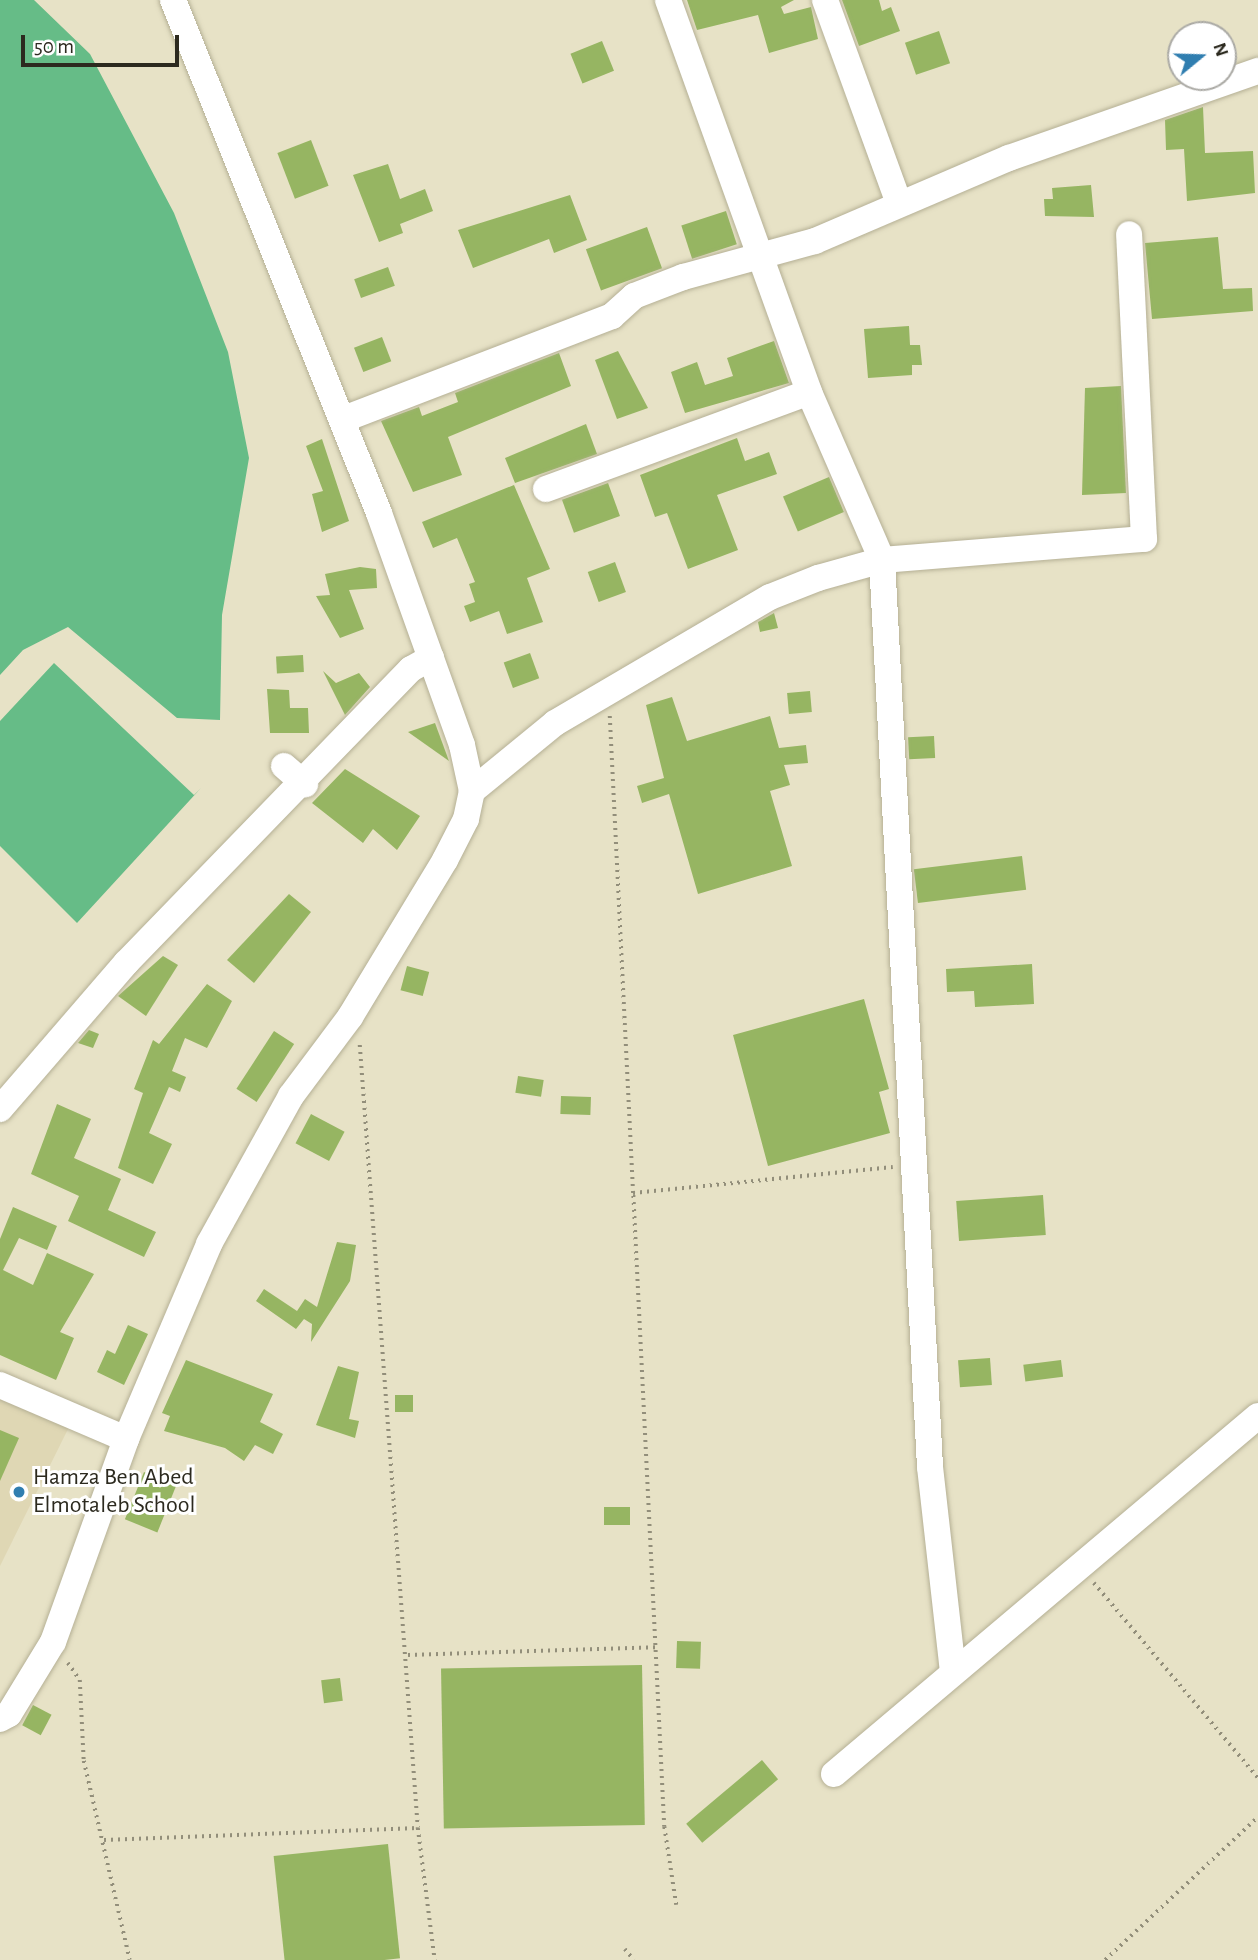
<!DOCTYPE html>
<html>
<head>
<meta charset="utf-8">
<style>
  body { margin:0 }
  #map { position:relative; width:1258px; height:1960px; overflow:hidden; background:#e7e2c6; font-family:"Alegreya Sans",sans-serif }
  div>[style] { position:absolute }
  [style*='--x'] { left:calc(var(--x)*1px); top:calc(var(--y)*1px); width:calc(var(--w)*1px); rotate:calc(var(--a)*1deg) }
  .built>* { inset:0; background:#dfd7b4 }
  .water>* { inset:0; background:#66bc87 }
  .building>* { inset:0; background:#96b562; transform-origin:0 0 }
  .path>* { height:3.5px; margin-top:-1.75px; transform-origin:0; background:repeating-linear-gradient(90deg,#928e7a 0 2px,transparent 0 7px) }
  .roads { filter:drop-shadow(0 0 2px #b5b095) drop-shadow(0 0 2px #b5b095) }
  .minor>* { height:26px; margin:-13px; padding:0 13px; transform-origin:13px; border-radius:13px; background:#fff }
  .dots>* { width:19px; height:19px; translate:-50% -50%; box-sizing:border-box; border:4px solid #fff; border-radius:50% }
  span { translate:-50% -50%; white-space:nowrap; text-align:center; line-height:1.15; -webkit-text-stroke:6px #fff; paint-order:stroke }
  .poi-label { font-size:24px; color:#2c2a1f }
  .left { translate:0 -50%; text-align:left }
  .north { position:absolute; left:1167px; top:21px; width:70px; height:70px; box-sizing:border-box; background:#fff; border:2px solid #abaaa5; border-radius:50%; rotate:71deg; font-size:19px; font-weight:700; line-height:28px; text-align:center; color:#2c2a1f }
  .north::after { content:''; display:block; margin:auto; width:24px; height:32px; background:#307eb0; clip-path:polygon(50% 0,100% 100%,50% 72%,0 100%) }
  .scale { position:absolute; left:21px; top:35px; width:158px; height:32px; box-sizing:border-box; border:4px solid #2c2a1f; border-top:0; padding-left:9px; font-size:21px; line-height:24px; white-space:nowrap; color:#2c2a1f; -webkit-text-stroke:5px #fff; paint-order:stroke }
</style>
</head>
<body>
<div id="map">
  <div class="built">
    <div style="clip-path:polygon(0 1391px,74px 1417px,0 1566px)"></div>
  </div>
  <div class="water">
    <div style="clip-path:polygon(0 0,34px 0,90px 54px,174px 213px,228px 352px,249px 458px,222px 615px,220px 720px,177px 718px,68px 627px,23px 650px,0 675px)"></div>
    <div style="clip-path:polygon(54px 663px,194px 795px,201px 788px,77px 923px,0 846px,0 721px)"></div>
  </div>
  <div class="building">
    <div style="clip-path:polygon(687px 0,794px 0,781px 7px,784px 14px,811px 7px,818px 39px,769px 53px,758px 15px,697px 30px)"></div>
    <div style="clip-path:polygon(842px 0,879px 0,882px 11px,891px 7px,900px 31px,859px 46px)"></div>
    <div style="left:939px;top:31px;width:34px;height:36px;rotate:71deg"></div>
    <div style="left:602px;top:41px;width:32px;height:34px;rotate:68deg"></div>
    <div style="clip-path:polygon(1203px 107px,1205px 153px,1253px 151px,1255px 193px,1187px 201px,1184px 149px,1166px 150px,1165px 120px)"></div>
    <div style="left:311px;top:140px;width:49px;height:36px;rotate:69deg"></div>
    <div style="clip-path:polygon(388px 164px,400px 199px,425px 189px,433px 211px,400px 224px,403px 233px,379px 242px,353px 175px)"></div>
    <div style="clip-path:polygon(1091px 185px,1094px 217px,1045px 216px,1044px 199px,1053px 199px,1052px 188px)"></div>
    <div style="clip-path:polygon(570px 195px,587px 240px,554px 253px,549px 239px,473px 268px,458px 230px)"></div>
    <div style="left:726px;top:211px;width:35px;height:47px;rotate:72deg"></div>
    <div style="left:647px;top:227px;width:44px;height:65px;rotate:70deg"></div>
    <div style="clip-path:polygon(1218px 237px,1223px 289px,1252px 288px,1253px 311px,1152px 319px,1145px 243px)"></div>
    <div style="left:388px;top:267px;width:20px;height:36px;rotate:70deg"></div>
    <div style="clip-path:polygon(909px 326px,910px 345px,920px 345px,922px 365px,912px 365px,912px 375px,868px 378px,864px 329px)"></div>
    <div style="left:382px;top:337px;width:26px;height:30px;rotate:69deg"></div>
    <div style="clip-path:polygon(774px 341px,789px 383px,685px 413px,671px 372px,697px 362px,705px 385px,733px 376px,727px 358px)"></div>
    <div style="clip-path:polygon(618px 351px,648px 408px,617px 419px,595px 360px)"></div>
    <div style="clip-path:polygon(559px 353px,571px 386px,448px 437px,462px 475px,413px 492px,381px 421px,419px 407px,422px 416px,458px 402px,455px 393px)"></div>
    <div style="clip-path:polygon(1121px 386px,1126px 493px,1082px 495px,1085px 388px)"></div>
    <div style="clip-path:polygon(586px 424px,597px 454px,515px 483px,505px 458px)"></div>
    <div style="clip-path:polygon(737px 438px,745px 461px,769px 452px,777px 474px,717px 495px,738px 550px,688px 569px,667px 513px,655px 517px,640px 475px)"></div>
    <div style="clip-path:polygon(322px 439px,349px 521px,322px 532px,312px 494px,323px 491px,306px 446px)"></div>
    <div style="left:829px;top:477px;width:38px;height:50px;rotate:67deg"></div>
    <div style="left:608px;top:483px;width:35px;height:49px;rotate:70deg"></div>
    <div style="clip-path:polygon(514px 485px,550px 569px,527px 578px,543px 622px,507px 634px,499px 611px,470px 622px,464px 606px,475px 602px,469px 584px,475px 582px,457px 538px,433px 548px,422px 522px)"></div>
    <div style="left:615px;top:562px;width:32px;height:29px;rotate:70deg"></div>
    <div style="clip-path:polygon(360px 567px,376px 569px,377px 588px,349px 590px,364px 629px,340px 638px,316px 596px,330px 595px,325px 574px)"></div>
    <div style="clip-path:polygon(774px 613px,778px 628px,760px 632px,758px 622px)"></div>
    <div style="left:530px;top:653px;width:27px;height:28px;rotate:70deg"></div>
    <div style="left:303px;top:655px;width:17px;height:27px;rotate:87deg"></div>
    <div style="clip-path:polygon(323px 671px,336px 683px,359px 673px,370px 687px,345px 715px)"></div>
    <div style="clip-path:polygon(267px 689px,289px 690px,290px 708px,308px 708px,309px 733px,270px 733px)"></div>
    <div style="left:810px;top:691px;width:21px;height:23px;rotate:85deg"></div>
    <div style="clip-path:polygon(672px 697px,687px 741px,770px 716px,779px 748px,806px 745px,808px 763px,784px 765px,790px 785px,770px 791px,792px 866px,698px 894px,669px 794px,642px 803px,637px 786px,664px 778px,646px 705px)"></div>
    <div style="clip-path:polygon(435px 723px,449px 761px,408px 732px)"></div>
    <div style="left:934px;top:736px;width:22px;height:26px;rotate:87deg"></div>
    <div style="clip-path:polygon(345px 769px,420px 816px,397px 850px,373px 829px,363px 843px,312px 803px)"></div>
    <div style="left:1022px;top:856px;width:34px;height:109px;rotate:83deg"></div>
    <div style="clip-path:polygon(289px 894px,311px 912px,254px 983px,227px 960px)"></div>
    <div style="clip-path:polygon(163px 956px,178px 965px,146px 1016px,118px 996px)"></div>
    <div style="clip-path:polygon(1032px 964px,1034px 1004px,975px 1007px,974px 991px,947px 992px,946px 969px)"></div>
    <div style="left:407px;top:966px;width:23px;height:25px;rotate:15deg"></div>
    <div style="clip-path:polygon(207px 984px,232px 1001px,207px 1048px,185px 1038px,172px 1071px,186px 1077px,180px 1092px,169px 1087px,149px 1133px,172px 1144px,153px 1184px,118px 1168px,143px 1093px,134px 1089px,153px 1040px,159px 1044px)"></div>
    <div style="clip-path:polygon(864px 999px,889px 1089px,879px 1092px,890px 1133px,768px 1166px,733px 1035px)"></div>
    <div style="clip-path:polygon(89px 1030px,99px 1034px,93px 1048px,78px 1043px)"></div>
    <div style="left:274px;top:1031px;width:24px;height:69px;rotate:33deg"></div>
    <div style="left:518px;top:1076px;width:26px;height:17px;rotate:9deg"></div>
    <div style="left:561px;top:1096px;width:30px;height:18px;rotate:2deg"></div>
    <div style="clip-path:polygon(57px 1104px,91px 1119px,74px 1158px,121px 1179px,108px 1210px,156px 1232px,144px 1257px,68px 1221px,79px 1196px,31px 1174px)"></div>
    <div style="left:311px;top:1114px;width:38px;height:33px;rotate:28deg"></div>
    <div style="left:1043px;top:1195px;width:40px;height:87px;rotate:86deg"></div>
    <div style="clip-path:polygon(13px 1207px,57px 1226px,47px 1250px,19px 1238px,3px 1270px,33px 1285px,47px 1253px,94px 1274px,60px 1332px,74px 1338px,56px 1380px,0 1355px,0 1239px)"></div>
    <div style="clip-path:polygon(337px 1242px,356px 1245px,350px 1281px,311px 1342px,312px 1324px,304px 1319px,296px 1329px,256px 1301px,264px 1289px,297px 1311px,305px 1299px,317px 1307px)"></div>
    <div style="clip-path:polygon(128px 1325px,148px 1334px,124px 1385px,97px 1372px,107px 1350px,115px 1354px)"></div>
    <div style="left:990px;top:1358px;width:27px;height:32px;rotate:86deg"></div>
    <div style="clip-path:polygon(186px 1360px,273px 1394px,260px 1422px,283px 1434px,273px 1454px,255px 1445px,244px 1461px,225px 1448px,164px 1431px,170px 1416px,162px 1413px)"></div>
    <div style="left:1061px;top:1360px;width:17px;height:38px;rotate:83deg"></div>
    <div style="clip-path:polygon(338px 1366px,359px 1372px,349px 1419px,359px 1421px,355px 1438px,316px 1425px)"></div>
    <div style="left:395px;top:1395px;width:18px;height:17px"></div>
    <div style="clip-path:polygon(0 1430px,19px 1438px,0 1481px)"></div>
    <div style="left:144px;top:1472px;width:35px;height:51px;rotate:22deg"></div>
    <div style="left:630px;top:1507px;width:18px;height:26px;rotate:90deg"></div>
    <div style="left:677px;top:1641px;width:24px;height:27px;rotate:2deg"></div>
    <div style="left:642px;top:1665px;width:160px;height:201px;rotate:89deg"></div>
    <div style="left:340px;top:1678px;width:23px;height:19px;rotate:83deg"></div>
    <div style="left:33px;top:1705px;width:21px;height:23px;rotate:28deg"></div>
    <div style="left:762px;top:1760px;width:25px;height:99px;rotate:50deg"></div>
    <div style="left:388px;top:1844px;width:115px;height:115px;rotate:84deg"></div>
  </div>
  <div class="path">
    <div style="--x:610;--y:716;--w:478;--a:87.2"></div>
    <div style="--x:360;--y:1045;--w:785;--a:85.76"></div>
    <div style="--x:418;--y:1828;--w:133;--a:82.7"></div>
    <div style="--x:1094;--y:1583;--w:255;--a:49.9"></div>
    <div style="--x:408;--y:1655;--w:248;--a:-1.8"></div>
    <div style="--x:68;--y:1663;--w:21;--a:55"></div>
    <div style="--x:80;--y:1680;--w:81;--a:87.2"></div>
    <div style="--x:84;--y:1761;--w:204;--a:77"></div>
    <div style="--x:104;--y:1840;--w:314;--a:-2.2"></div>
    <div style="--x:676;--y:1905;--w:79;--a:-98.7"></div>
    <div style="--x:664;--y:1827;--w:635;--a:-92.8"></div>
    <div style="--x:633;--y:1193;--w:261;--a:-5.7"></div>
    <div style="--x:625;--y:1949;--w:14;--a:51"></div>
    <div style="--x:1105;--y:1960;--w:209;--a:-43.1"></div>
  </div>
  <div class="roads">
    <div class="minor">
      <div style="--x:668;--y:0;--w:417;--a:70.2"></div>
      <div style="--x:809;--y:392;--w:183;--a:66.5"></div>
      <div style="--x:882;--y:560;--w:908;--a:86.97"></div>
      <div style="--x:930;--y:1467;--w:205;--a:83.6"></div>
      <div style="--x:825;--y:0;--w:216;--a:70"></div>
      <div style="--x:344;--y:419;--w:287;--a:-21"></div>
      <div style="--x:612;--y:316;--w:30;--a:-42"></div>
      <div style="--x:634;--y:296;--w:53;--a:-21.2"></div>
      <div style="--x:683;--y:277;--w:137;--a:-15.3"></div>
      <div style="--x:815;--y:241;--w:211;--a:-23.2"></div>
      <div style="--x:1009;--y:158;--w:264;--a:-19.3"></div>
      <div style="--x:546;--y:489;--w:280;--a:-20.2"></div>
      <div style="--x:284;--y:766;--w:28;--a:41"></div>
      <div style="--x:472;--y:791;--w:107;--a:-39.3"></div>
      <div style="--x:555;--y:723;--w:249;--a:-30.4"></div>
      <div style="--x:770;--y:597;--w:52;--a:-21.6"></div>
      <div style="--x:818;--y:578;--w:66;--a:-15.7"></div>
      <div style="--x:882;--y:560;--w:263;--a:-4.6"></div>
      <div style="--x:1144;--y:539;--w:305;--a:-92.8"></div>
      <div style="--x:0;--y:1109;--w:193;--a:-49.2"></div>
      <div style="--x:126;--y:963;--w:409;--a:-45.9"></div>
      <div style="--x:411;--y:669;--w:23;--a:-29"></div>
      <div style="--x:0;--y:1385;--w:137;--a:23.2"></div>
      <div style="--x:0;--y:1719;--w:10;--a:-29"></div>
      <div style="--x:9;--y:1714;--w:84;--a:-58.6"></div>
      <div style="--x:53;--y:1642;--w:216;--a:-70.2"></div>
      <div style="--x:126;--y:1439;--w:212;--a:-66.9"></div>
      <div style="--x:209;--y:1244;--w:169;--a:-61"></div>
      <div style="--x:291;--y:1096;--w:99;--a:-53.2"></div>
      <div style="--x:350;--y:1017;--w:184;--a:-58.8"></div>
      <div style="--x:445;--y:860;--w:46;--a:-62.9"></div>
      <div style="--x:466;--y:819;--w:29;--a:-78"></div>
      <div style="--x:472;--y:791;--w:47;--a:-102.3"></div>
      <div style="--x:462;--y:745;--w:246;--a:-109.7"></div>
      <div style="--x:379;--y:513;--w:553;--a:-111.88"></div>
      <div style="--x:834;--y:1774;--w:555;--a:-40.18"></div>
    </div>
  </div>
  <div class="dots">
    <div style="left:19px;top:1492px;background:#307eb0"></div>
  </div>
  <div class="poi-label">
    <span class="left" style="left:33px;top:1492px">Hamza Ben Abed<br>Elmotaleb School</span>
  </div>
  <div class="north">N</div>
  <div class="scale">50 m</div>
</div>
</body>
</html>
